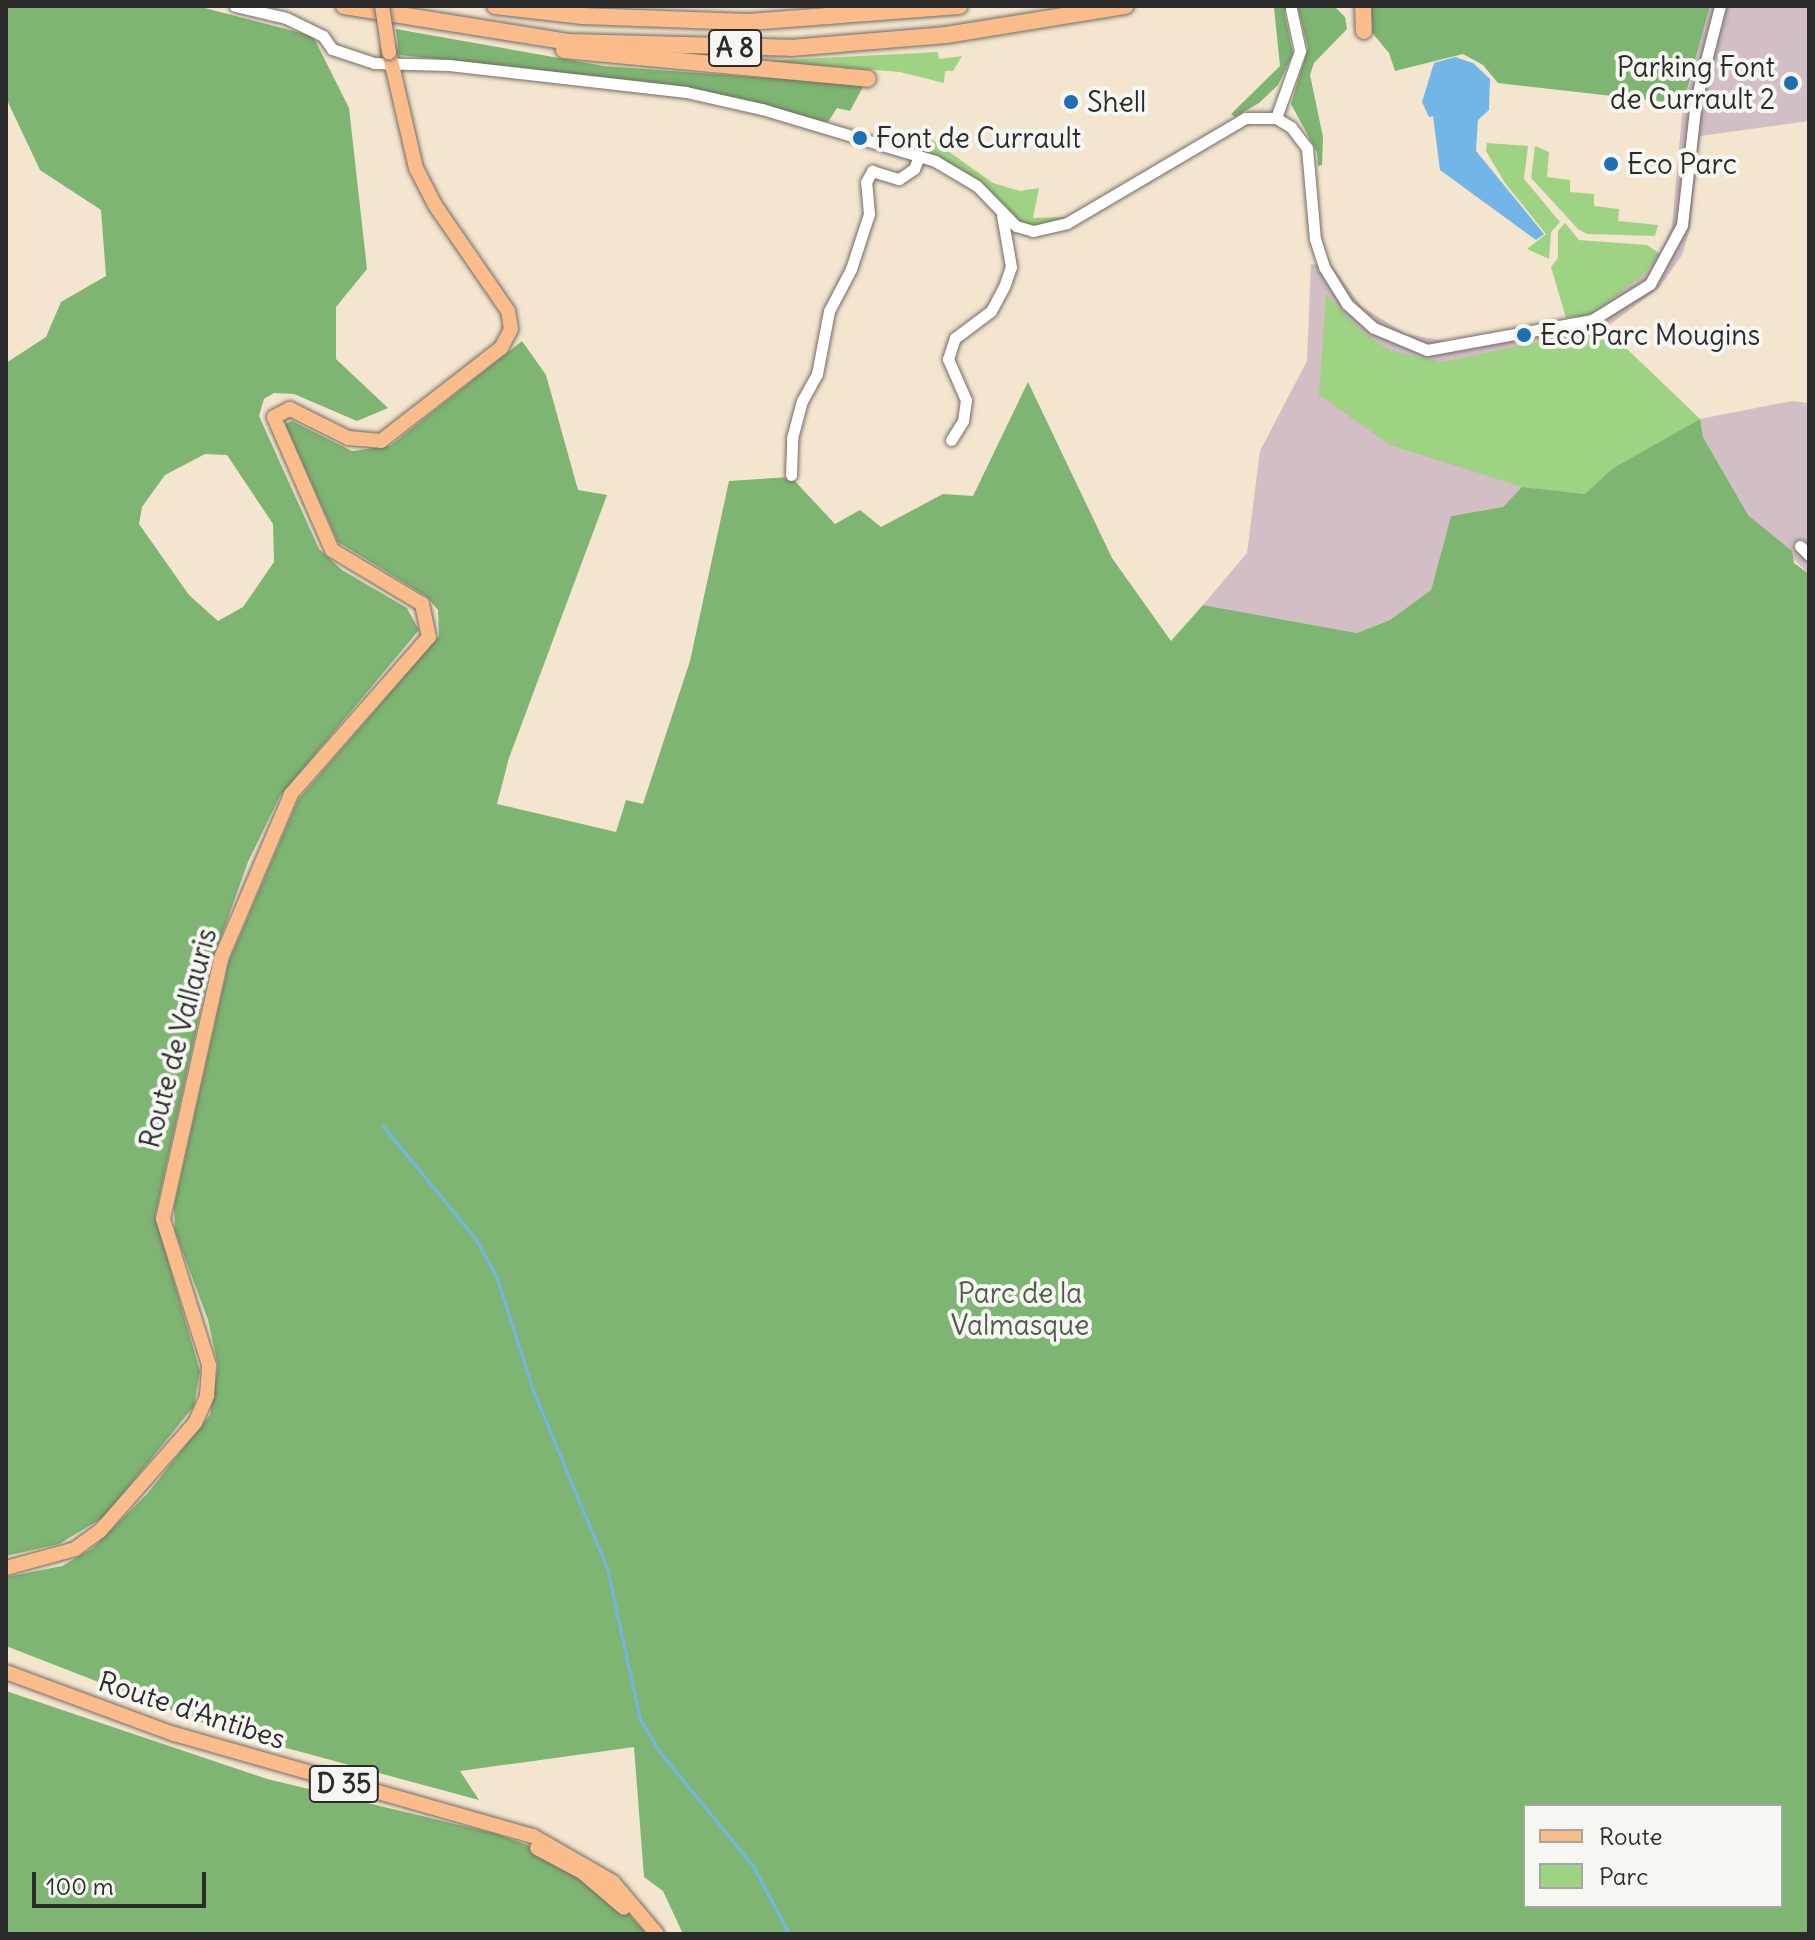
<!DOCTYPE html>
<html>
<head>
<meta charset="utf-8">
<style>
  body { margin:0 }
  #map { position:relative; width:1815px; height:1940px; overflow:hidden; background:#f4e5cf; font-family:Delius,sans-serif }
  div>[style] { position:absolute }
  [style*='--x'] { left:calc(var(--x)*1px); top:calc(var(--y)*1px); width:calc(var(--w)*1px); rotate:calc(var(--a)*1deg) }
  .industrial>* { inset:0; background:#d2bec4 }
  .green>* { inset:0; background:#9ed384 }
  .forest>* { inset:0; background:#7eb572 }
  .water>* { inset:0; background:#72b6e8 }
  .stream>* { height:3px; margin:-1.5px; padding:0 1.5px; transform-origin:1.5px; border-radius:1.5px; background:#72b6e8 }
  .roads { filter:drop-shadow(0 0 2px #716c64) drop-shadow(0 0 2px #716c64) }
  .minor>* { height:11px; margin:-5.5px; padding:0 5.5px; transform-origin:5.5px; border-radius:5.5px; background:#fff }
  .major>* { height:14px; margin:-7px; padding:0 7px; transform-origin:7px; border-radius:7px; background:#f9bc8a }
  .highway>* { height:16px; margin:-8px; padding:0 8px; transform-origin:8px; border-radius:8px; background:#f9bc8a }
  .bridges { filter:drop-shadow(0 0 2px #716c64) drop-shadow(0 0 2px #716c64) }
  .major-bridge>* { height:14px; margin:-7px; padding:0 7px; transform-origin:7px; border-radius:7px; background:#f9bc8a }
  .dots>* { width:22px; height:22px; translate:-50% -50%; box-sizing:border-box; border:4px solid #f6f6f2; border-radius:50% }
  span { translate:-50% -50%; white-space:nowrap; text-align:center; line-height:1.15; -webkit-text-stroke:8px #f6f6f2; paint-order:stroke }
  .shield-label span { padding:2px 6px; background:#f6f6f2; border:2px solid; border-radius:6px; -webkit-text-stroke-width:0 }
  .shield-label { font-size:26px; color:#2b2b2b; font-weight:700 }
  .poi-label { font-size:28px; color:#2b2b2b }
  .right { translate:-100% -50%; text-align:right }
  .left { translate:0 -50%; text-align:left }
  .street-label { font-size:28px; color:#2b2b2b }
  .park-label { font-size:28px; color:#4e5d46 }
  .frame { position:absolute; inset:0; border:8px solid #2b2b2b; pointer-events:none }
  .legend { position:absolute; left:1523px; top:1804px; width:260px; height:104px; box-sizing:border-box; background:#f6f6f2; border:2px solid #a5a5a2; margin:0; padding:10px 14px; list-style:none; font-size:24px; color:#2b2b2b }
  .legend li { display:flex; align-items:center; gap:16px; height:40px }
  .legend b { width:40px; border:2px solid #a5a5a2 }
  .scale { position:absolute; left:32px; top:1872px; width:174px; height:36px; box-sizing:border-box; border:4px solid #2b2b2b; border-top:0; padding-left:10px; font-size:24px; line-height:28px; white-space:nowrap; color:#2b2b2b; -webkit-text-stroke:6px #f6f6f2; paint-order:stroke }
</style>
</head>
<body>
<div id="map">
  <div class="industrial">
    <div style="clip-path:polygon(1710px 6px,1809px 6px,1809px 121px,1700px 136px,1690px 229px,1682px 255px,1659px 288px,1605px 328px,1700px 419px,1792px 401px,1809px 403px,1809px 574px,1750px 517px,1703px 437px,1699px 419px,1613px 468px,1585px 494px,1522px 488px,1503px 507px,1451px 516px,1431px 590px,1390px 620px,1357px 633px,1203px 605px,1247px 553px,1260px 451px,1307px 361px,1311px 264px,1332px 266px,1361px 306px,1404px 333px,1427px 338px,1452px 341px,1588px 316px,1660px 254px,1672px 226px,1683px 104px)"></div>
  </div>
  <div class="green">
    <div style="clip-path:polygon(938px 52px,939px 59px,962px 56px,953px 71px,945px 71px,944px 83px,900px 72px,764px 61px)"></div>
    <div style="clip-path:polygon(927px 136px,993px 183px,1020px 191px,1039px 188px,1033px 218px,1066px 217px,1034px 227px,1017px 222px,975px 178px,921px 151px)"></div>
    <div style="clip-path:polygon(1487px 143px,1528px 146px,1524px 179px,1560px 222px,1551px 232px,1549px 259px,1527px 249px,1546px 234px,1505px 183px,1486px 151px)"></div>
    <div style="clip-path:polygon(1535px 146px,1549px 152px,1547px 177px,1570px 180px,1570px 192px,1594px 194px,1594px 206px,1619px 209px,1618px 221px,1658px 225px,1655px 236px,1587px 234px,1578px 229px,1531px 178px)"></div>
    <div style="clip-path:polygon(1565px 223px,1579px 240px,1647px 245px,1660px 254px,1642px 276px,1588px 316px,1566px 318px,1551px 267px,1558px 258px,1558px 231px)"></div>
    <div style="clip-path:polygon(1326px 294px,1361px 331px,1391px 351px,1442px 362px,1605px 328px,1700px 419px,1613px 468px,1585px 494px,1522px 487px,1390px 445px,1319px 395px)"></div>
  </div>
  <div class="forest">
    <div style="clip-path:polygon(evenodd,6px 6px,197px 6px,313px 36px,349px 108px,367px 269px,336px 307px,336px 359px,388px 408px,357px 421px,294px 394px,274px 393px,264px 399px,259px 416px,319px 549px,342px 570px,407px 608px,419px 630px,280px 796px,248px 862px,210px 968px,155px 1216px,200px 1371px,194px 1406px,104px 1517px,59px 1544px,6px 1556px,6px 363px,46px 337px,61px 302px,106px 276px,101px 210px,40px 170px,6px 98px,6px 6px,205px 454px,227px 455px,273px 524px,274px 562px,243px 607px,218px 621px,189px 595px,139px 524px,142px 507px,165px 475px,205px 454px)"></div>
    <div style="clip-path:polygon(1334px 6px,1345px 17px,1347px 29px,1314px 63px,1310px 75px,1323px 137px,1322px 165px,1318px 166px,1317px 152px,1291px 104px,1308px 48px,1298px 8px,1284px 11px,1293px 54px,1278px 85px,1259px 103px,1235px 117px,1231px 114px,1280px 66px,1274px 8px)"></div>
    <div style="clip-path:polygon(1368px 6px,1710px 6px,1683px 104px,1498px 83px,1483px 65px,1463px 54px,1395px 71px,1389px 53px,1369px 29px)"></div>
    <div style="clip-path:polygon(396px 29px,604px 66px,864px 85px,850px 111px,837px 108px,828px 122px,656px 83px,399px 55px)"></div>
    <div style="clip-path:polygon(evenodd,522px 341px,546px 375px,578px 490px,607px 495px,509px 758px,497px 804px,616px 832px,626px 800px,643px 804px,690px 661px,729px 481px,791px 477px,835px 524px,860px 510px,881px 527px,943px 494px,973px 496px,1028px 382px,1112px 558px,1171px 641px,1203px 605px,1357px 633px,1390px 620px,1431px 590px,1451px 516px,1503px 507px,1522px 487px,1585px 494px,1613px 468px,1700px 419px,1703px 437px,1749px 516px,1792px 551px,1794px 563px,1809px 574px,1809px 1934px,683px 1934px,663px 1891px,644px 1877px,634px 1747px,460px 1771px,479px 1800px,227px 1732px,6px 1646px,6px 1577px,62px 1566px,93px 1548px,147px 1494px,210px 1415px,218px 1366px,208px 1320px,175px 1231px,174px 1207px,229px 961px,298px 800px,439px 636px,438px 610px,426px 596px,338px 542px,285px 424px,292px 421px,352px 451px,390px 446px,522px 341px,1525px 1806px,1781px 1806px,1781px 1906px,1525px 1906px,1525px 1806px)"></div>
    <div style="clip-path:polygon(6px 1691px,267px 1779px,497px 1834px,555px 1855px,606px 1890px,647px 1934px,6px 1934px)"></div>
  </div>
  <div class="water">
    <div style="clip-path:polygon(1455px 57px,1473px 63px,1490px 79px,1489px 110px,1478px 120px,1476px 151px,1544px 234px,1536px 240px,1440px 170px,1433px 116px,1429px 117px,1422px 102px,1434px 63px)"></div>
  </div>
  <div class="stream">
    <div style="--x:383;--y:1126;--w:145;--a:50.6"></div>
    <div style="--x:475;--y:1238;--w:46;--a:61.2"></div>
    <div style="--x:497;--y:1278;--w:115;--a:72.3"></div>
    <div style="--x:532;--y:1388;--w:195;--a:67.4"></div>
    <div style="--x:607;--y:1568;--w:155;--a:77.7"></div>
    <div style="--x:640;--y:1719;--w:37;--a:59"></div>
    <div style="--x:659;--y:1751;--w:149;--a:50.7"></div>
    <div style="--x:753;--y:1866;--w:77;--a:62.1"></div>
  </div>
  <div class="roads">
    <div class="minor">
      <div style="--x:235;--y:6;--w:52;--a:13.2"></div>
      <div style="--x:286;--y:18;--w:41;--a:25.9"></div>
      <div style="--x:323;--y:36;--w:16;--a:55"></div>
      <div style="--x:332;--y:49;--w:44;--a:18.4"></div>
      <div style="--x:374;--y:63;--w:75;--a:1.5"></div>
      <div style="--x:449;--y:65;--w:239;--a:6.5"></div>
      <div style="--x:686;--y:92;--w:78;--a:12.6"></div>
      <div style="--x:762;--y:109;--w:181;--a:16.7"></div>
      <div style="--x:935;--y:161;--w:49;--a:30.8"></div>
      <div style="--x:977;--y:186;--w:56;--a:45.7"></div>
      <div style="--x:1016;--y:226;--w:18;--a:16"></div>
      <div style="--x:1033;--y:231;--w:35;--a:-13"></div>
      <div style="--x:1067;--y:223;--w:207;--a:-30.5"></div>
      <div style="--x:1245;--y:118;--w:31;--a:0"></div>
      <div style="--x:1276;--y:118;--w:17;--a:31"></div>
      <div style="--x:1291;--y:127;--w:26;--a:53"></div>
      <div style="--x:1307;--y:148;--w:91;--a:85"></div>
      <div style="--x:1315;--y:239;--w:29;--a:72"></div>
      <div style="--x:1324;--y:267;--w:44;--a:58.1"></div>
      <div style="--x:1347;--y:304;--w:36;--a:42"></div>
      <div style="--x:1374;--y:328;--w:57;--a:22.5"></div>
      <div style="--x:1427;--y:350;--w:168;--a:-10.3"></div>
      <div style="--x:1592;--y:320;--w:68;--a:-31.8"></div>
      <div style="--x:1650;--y:284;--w:67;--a:-61.5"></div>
      <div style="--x:1682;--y:225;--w:126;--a:-83.6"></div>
      <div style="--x:1696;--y:100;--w:97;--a:-75.7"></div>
      <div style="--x:1276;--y:118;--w:71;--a:-70.3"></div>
      <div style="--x:1300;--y:51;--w:43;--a:-102.1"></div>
      <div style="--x:951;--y:440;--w:22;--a:-58"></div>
      <div style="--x:963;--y:421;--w:21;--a:-82"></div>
      <div style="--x:966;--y:400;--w:45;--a:-113.7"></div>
      <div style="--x:948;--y:359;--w:22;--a:-72"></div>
      <div style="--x:955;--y:338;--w:45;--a:-36.9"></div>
      <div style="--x:991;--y:311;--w:27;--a:-62"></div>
      <div style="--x:1004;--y:287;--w:21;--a:-71"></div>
      <div style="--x:1011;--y:267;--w:53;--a:-99.8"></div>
      <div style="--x:791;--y:475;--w:37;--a:-88"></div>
      <div style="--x:792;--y:438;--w:38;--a:-75"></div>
      <div style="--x:802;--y:401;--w:31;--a:-61"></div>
      <div style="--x:817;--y:374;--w:64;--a:-79.2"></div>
      <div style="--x:829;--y:311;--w:47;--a:-62.4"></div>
      <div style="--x:851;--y:269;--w:58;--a:-71.9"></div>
      <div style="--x:869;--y:214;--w:32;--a:-95"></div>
      <div style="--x:866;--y:182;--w:13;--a:-61"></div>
      <div style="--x:872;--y:171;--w:28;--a:17"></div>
      <div style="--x:899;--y:179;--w:18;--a:-34"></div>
      <div style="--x:914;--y:169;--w:14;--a:-69"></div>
      <div style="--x:1800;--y:546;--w:13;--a:45"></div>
    </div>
    <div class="major">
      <div style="--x:6;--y:1568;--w:72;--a:-15.4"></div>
      <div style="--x:75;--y:1549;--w:31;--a:-36"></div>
      <div style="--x:100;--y:1531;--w:144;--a:-48.7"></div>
      <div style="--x:195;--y:1423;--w:30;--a:-66"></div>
      <div style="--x:207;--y:1396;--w:31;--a:-86"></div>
      <div style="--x:209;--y:1365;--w:153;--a:-107.5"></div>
      <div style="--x:163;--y:1219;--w:270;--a:-77.4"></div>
      <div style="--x:222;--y:956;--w:176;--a:-66.9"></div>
      <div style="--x:291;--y:794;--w:209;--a:-48.7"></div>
      <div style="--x:429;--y:637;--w:34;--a:-102"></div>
      <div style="--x:422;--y:604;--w:105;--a:-149"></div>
      <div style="--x:332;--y:550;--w:145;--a:-113.6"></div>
      <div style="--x:274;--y:417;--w:18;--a:-27"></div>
      <div style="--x:290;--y:409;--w:65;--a:26.6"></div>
      <div style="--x:348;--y:438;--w:33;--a:5"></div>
      <div style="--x:381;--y:441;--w:152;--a:-37.8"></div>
      <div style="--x:501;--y:348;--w:21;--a:-62"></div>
      <div style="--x:511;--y:329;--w:18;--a:-99"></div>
      <div style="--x:508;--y:311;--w:129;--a:-124.6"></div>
      <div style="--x:435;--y:205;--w:42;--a:-117.2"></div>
      <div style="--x:416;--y:168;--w:119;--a:-103.1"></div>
      <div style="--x:6;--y:1672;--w:179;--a:20.3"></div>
      <div style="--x:174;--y:1734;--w:373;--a:15.9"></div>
      <div style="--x:533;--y:1836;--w:92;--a:29.9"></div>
      <div style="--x:613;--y:1882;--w:68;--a:49.8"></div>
      <div style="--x:537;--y:1848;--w:51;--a:28.1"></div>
      <div style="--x:582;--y:1872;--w:55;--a:40.6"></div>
    </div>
    <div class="highway">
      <div style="--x:344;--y:6;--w:227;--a:9.1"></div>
      <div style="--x:568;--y:42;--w:223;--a:1.5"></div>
      <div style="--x:791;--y:48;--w:156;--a:-4.8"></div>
      <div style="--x:946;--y:35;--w:182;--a:-9.2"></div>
      <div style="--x:495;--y:6;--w:88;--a:6.6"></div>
      <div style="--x:582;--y:16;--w:166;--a:2.1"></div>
      <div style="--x:748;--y:22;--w:212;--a:-4.3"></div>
      <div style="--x:1363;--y:6;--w:25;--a:88"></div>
      <div style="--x:564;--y:50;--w:305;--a:5.4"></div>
    </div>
  </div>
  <div class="bridges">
    <div class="major-bridge">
      <div style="--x:382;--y:6;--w:47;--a:81.3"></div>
    </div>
  </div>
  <div class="dots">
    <div style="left:1791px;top:83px;background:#1f6fb2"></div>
    <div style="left:1071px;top:102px;background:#1f6fb2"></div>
    <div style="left:860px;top:138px;background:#1f6fb2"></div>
    <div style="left:1611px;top:164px;background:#1f6fb2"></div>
    <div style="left:1524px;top:335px;background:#1f6fb2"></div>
  </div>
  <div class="shield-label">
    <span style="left:735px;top:48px">A 8</span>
    <span style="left:344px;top:1784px">D 35</span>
  </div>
  <div class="poi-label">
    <span class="right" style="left:1775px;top:83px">Parking Font<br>de Currault 2</span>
    <span class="left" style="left:1087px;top:102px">Shell</span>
    <span class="left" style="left:876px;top:138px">Font de Currault</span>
    <span class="left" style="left:1627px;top:164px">Eco Parc</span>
    <span class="left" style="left:1540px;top:335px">Eco'Parc Mougins</span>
  </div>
  <div class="street-label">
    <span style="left:178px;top:1038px;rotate:-75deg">Route de Vallauris</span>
    <span style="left:192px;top:1710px;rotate:18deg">Route d'Antibes</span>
  </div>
  <div class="park-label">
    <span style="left:1020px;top:1309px">Parc de la<br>Valmasque</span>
  </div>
  <div class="frame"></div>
  <ul class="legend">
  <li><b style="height:10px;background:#f9bc8a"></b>Route</li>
  <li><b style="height:22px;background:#9ed384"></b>Parc</li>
  </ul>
  <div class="scale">100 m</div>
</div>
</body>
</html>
